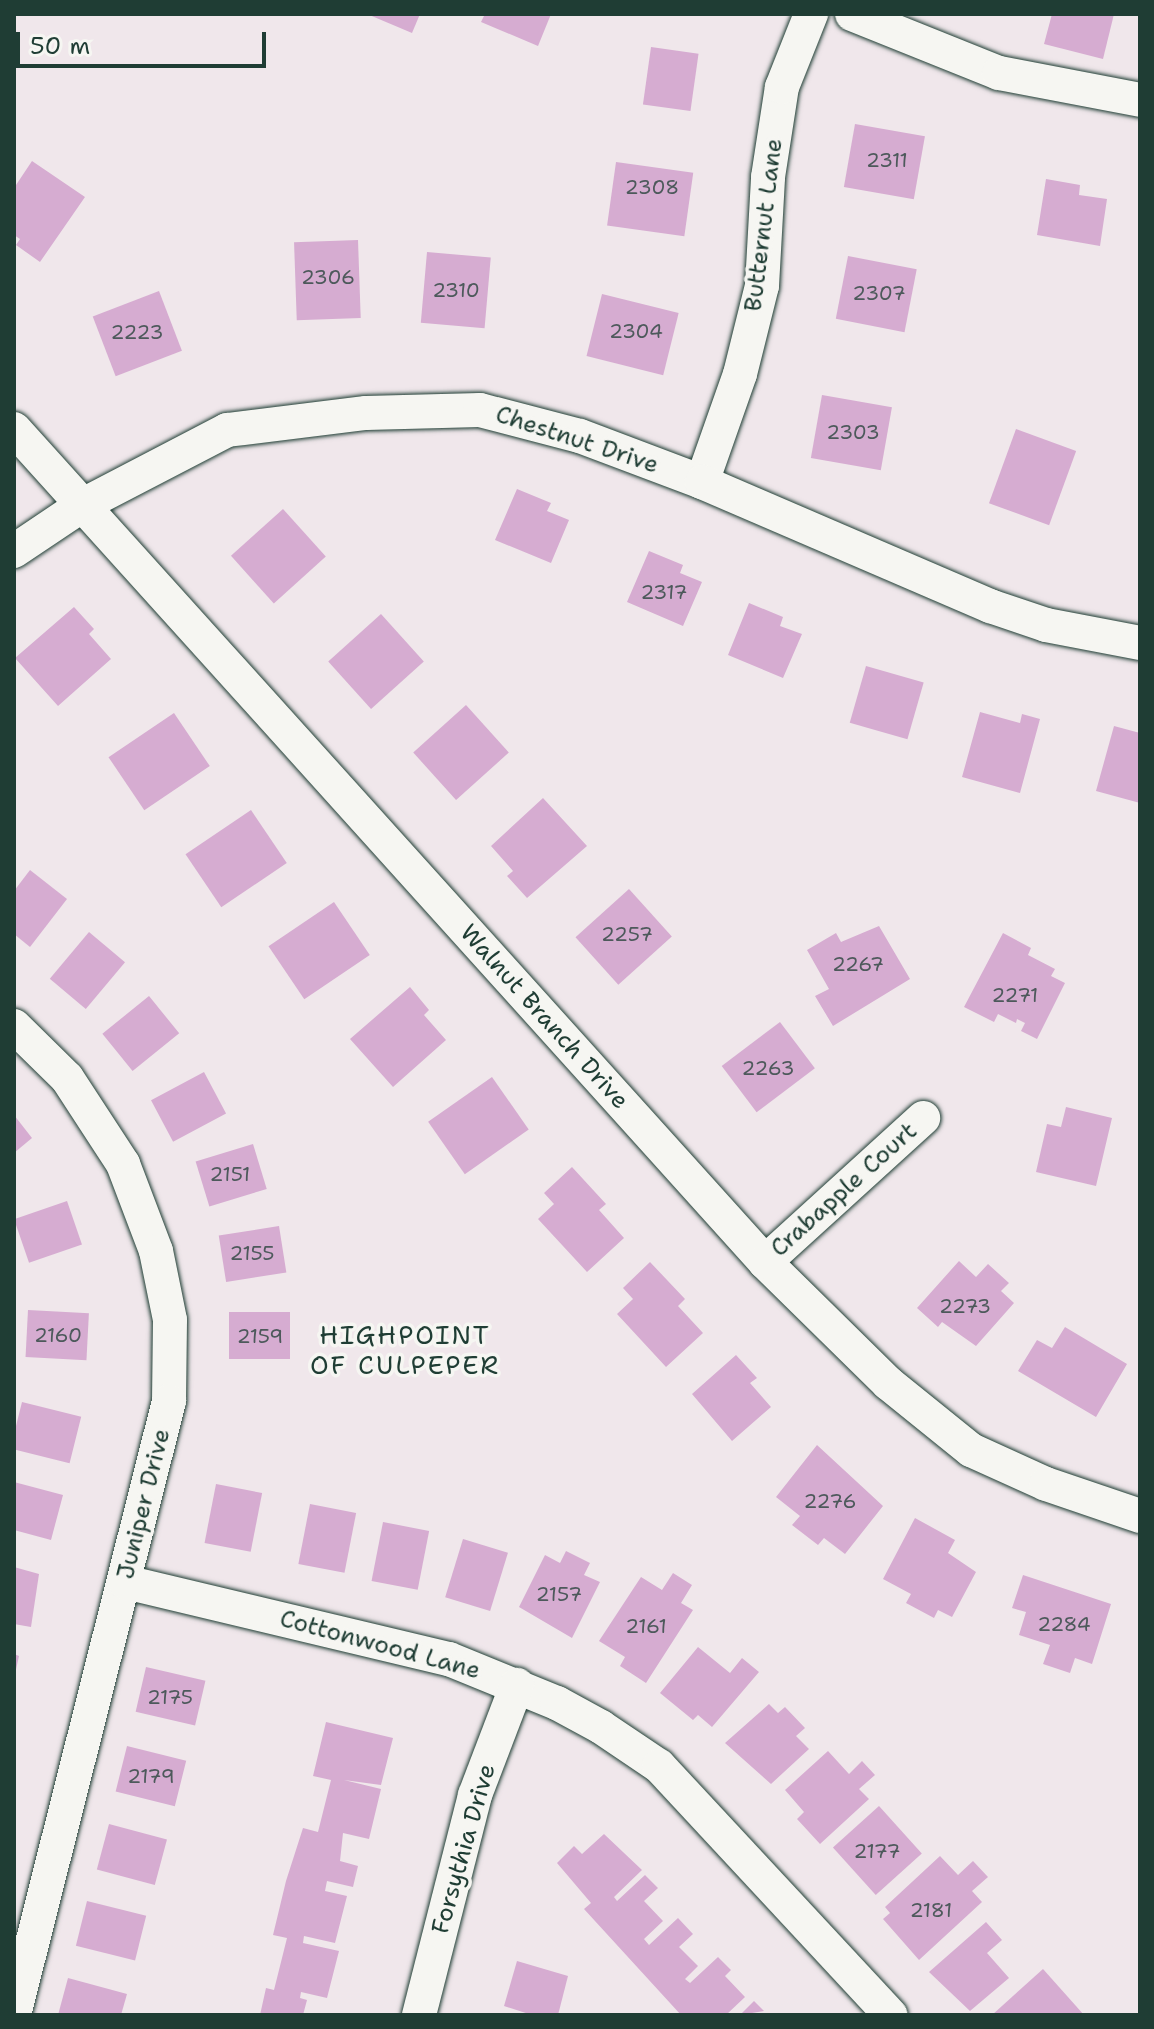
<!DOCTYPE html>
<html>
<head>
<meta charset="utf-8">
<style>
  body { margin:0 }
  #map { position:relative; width:1154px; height:2029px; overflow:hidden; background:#f0e7eb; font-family:"Shantell Sans",sans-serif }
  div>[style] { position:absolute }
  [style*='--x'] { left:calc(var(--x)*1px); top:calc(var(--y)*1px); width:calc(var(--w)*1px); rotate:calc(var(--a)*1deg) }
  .building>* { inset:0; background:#d6acd1; transform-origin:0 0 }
  .roads { filter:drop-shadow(0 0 2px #1f3d34) drop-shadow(0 0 2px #1f3d34) }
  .street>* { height:34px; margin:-17px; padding:0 17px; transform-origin:17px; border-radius:17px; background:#f6f6f2 }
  span { translate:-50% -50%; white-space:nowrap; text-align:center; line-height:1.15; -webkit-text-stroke:7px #f6f6f2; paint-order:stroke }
  .number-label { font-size:20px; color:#4d595b }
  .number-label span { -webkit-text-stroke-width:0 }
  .street-label { font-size:24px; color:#1f3d34 }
  .neighbourhood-label { font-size:26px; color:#1f3d34; letter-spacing:2px }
  .frame { position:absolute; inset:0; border:16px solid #1f3d34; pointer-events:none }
  .scale { position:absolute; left:16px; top:32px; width:250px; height:36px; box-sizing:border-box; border:4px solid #1f3d34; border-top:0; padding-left:10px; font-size:24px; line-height:28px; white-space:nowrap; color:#1f3d34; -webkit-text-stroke:6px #f6f6f2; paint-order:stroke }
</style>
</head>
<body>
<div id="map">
  <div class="building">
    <div style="clip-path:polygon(367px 14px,420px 14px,412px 33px)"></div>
    <div style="clip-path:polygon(485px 14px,551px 14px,538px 46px,481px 22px)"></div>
    <div style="clip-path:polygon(1052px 14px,1114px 14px,1103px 59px,1044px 44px)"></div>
    <div style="left:651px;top:47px;width:48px;height:58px;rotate:8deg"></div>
    <div style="left:855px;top:124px;width:71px;height:64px;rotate:10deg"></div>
    <div style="clip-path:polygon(32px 161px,85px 197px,40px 262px,16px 245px,20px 239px,14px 235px,14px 188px)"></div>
    <div style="left:616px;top:162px;width:78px;height:64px;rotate:8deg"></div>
    <div style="clip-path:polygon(1046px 179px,1080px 185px,1079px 195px,1107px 199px,1100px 246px,1037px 235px)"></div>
    <div style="left:358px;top:240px;width:78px;height:64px;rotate:88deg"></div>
    <div style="left:427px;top:252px;width:64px;height:71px;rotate:5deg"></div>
    <div style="left:848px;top:256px;width:70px;height:64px;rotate:11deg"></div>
    <div style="left:159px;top:291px;width:64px;height:71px;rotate:69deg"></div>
    <div style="left:602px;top:294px;width:79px;height:64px;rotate:14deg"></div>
    <div style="left:822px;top:395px;width:71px;height:64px;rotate:10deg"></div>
    <div style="left:1016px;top:429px;width:64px;height:79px;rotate:20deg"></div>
    <div style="clip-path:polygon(517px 489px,551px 503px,547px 511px,569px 520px,551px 563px,495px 540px)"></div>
    <div style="left:283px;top:509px;width:64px;height:70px;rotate:48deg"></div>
    <div style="clip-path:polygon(649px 551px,683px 565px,680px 573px,702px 582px,683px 626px,627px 602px)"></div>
    <div style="clip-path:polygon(749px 603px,783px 617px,780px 626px,802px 634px,783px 678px,728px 655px)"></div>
    <div style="clip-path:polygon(74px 607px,94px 629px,89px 634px,111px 659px,58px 706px,15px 658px)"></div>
    <div style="left:381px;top:614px;width:64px;height:71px;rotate:48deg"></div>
    <div style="left:866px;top:666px;width:60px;height:59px;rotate:16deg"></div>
    <div style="left:466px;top:705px;width:64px;height:71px;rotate:48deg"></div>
    <div style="clip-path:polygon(980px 712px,1020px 723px,1022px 714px,1040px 719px,1020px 793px,962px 777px)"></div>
    <div style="left:174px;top:713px;width:64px;height:79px;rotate:56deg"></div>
    <div style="clip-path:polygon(1114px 726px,1140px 733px,1140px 803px,1096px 791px)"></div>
    <div style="clip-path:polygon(543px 798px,587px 846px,527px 898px,507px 876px,513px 871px,491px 846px)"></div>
    <div style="left:251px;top:810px;width:64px;height:79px;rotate:56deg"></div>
    <div style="clip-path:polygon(30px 870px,67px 899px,30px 947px,14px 934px,14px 891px)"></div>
    <div style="left:629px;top:889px;width:64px;height:72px;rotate:48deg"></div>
    <div style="left:334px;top:902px;width:64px;height:79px;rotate:56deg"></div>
    <div style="clip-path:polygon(879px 926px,910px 979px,833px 1026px,815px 996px,829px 989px,807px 950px,836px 933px,841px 942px)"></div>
    <div style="left:89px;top:932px;width:47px;height:61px;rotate:40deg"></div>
    <div style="clip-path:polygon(1003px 933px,1031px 948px,1028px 955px,1055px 969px,1051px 976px,1065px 983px,1037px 1039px,1021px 1031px,1025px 1023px,1017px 1019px,1016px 1023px,998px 1014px,994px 1022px,964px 1007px)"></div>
    <div style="clip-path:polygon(410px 987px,429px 1010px,424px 1015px,446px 1040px,393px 1087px,350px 1039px)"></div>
    <div style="left:149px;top:996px;width:48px;height:60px;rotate:51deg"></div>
    <div style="left:780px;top:1022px;width:58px;height:73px;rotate:53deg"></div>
    <div style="left:204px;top:1072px;width:47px;height:60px;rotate:62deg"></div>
    <div style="left:492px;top:1077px;width:64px;height:78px;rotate:55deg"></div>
    <div style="clip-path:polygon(1066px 1107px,1112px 1118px,1096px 1186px,1036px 1172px,1047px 1124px,1061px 1127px)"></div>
    <div style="clip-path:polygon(14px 1115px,32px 1138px,14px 1153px)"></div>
    <div style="left:253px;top:1144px;width:47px;height:60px;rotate:73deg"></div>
    <div style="clip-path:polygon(572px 1167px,606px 1204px,599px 1210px,624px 1238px,587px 1272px,538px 1219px,554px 1204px,544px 1193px)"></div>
    <div style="left:67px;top:1201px;width:46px;height:56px;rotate:71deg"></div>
    <div style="left:279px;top:1226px;width:47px;height:61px;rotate:81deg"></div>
    <div style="clip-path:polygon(959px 1261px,976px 1277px,988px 1264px,1009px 1283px,1001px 1291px,1014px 1303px,976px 1346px,942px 1322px,938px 1327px,917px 1308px)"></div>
    <div style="clip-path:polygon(650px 1262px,685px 1299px,678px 1306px,703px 1333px,666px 1367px,617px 1314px,633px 1299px,623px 1288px)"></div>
    <div style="left:28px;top:1310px;width:61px;height:47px;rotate:3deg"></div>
    <div style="left:290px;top:1312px;width:47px;height:61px;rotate:90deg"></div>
    <div style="clip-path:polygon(1065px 1327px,1127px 1364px,1096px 1417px,1018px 1371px,1037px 1340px,1052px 1348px)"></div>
    <div style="clip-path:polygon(736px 1355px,757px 1378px,750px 1383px,771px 1407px,732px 1441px,692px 1394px)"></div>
    <div style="left:22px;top:1402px;width:61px;height:48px;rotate:14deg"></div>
    <div style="clip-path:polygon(817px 1445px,883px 1506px,845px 1554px,824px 1538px,818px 1545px,792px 1525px,800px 1516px,776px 1497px)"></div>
    <div style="clip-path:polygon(14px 1482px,63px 1495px,51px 1540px,14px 1530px)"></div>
    <div style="left:216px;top:1484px;width:47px;height:60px;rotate:11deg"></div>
    <div style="left:310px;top:1504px;width:47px;height:61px;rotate:11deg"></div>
    <div style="clip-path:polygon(915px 1518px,955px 1540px,948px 1553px,976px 1572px,952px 1617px,938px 1610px,934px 1618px,906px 1603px,911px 1594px,883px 1579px)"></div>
    <div style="left:383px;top:1522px;width:47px;height:60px;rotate:11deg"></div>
    <div style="left:463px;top:1539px;width:47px;height:61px;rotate:17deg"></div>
    <div style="clip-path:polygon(566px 1551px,590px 1563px,584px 1575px,600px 1582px,572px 1638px,519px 1607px,545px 1555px,560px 1563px)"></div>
    <div style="clip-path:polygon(14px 1567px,39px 1574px,31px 1627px,14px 1624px)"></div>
    <div style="clip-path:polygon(673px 1573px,692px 1585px,681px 1603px,693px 1610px,646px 1683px,620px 1666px,625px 1657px,599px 1641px,641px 1577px,662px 1590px)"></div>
    <div style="clip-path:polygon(1023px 1575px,1111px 1604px,1092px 1664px,1075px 1658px,1070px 1673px,1043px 1664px,1050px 1645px,1019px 1635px,1026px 1612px,1012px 1608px)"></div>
    <div style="clip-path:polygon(698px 1647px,730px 1673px,742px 1658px,759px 1672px,712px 1727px,698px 1715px,693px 1720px,660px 1693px)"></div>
    <div style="clip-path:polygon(14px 1654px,19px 1656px,15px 1674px,14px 1673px)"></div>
    <div style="left:146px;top:1667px;width:61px;height:46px;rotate:13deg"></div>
    <div style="clip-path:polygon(769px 1704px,778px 1713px,785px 1707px,805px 1728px,796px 1736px,809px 1749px,771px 1784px,725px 1743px)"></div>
    <div style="clip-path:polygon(326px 1722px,393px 1738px,381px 1785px,344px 1780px,381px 1789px,369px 1839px,343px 1833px,340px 1861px,358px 1866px,353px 1887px,327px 1881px,325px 1891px,347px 1896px,335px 1943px,304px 1936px,303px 1943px,339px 1951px,327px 1998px,301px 1992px,300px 1998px,307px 2000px,303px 2015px,260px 2015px,266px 1988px,274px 1990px,287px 1938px,273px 1935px,286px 1881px,303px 1828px,318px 1832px,331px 1780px,313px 1776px)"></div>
    <div style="left:127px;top:1746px;width:61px;height:47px;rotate:14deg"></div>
    <div style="clip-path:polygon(828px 1751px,849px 1774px,862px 1761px,875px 1775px,859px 1789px,869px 1799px,820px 1844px,797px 1819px,804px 1812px,785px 1790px)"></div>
    <div style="left:879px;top:1806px;width:64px;height:62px;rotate:48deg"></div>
    <div style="left:109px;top:1824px;width:60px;height:47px;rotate:15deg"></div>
    <div style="clip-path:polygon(604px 1834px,642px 1870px,614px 1897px,617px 1901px,645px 1875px,658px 1888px,644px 1901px,663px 1921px,644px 1939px,649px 1945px,678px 1918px,693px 1934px,679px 1947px,698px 1966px,685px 1979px,690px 1983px,718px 1957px,731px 1970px,725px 1976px,745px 1997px,726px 2015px,681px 2015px,584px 1909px,591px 1903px,557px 1863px,574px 1846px,582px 1854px)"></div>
    <div style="clip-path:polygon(940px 1856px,958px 1875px,973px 1861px,988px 1877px,972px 1891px,982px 1902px,919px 1960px,883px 1919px,890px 1913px,885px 1907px)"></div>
    <div style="left:87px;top:1901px;width:61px;height:46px;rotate:14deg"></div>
    <div style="clip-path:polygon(986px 1922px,1002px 1940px,987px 1953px,1009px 1978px,970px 2011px,929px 1972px)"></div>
    <div style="clip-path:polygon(517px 1961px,568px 1976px,558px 2015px,532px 2015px,504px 2006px)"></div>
    <div style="clip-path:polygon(1043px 1969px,1084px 2015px,992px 2015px)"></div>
    <div style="clip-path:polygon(68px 1978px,127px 1994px,121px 2015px,58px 2015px)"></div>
    <div style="clip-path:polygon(754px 2001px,764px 2011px,740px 2015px)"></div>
  </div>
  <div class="roads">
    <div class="street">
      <div style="--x:852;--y:14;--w:158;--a:21.9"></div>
      <div style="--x:999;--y:73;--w:144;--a:10.8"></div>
      <div style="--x:14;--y:429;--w:1122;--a:47.96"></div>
      <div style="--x:765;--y:1262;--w:173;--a:44.5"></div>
      <div style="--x:888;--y:1383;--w:107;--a:38.9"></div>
      <div style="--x:971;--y:1450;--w:82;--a:24.4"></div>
      <div style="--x:1046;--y:1484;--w:99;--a:18.8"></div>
      <div style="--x:702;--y:482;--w:114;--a:-70.6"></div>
      <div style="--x:740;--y:374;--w:91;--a:-76"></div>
      <div style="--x:762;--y:286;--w:109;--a:-86.8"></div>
      <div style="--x:768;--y:177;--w:91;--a:-81.2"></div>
      <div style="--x:782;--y:87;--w:79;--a:-68.3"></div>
      <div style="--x:14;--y:551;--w:81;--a:-33.9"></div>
      <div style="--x:81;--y:506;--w:165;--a:-27.5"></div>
      <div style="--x:227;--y:430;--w:140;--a:-7"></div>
      <div style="--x:366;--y:413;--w:114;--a:-1.5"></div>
      <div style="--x:480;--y:410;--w:103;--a:14.6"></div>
      <div style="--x:580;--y:436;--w:130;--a:20.7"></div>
      <div style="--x:702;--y:482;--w:314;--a:23.3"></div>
      <div style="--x:990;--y:606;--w:59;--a:18.7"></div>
      <div style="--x:1046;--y:625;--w:96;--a:10.8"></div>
      <div style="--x:14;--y:1026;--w:74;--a:44.5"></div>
      <div style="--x:67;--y:1078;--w:103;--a:56.9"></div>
      <div style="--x:123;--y:1164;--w:93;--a:69.2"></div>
      <div style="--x:156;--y:1251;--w:70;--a:78.5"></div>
      <div style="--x:170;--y:1320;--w:81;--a:90.7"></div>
      <div style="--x:169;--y:1401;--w:633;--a:104.17"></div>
      <div style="--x:765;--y:1262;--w:214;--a:-42.3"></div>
      <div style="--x:125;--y:1582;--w:333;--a:13.4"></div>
      <div style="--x:449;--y:1659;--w:117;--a:22.2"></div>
      <div style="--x:557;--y:1703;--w:50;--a:28.6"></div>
      <div style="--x:601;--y:1727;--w:70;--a:33.9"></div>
      <div style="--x:659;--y:1766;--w:340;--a:47.1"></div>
      <div style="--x:419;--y:2015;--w:227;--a:-75.7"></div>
      <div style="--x:475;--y:1795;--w:118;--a:-69.1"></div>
    </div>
  </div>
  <div class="number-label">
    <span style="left:887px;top:160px">2311</span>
    <span style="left:652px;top:187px">2308</span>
    <span style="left:328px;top:277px">2306</span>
    <span style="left:456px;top:290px">2310</span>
    <span style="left:879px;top:293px">2307</span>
    <span style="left:636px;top:331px">2304</span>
    <span style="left:137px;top:332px">2223</span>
    <span style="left:853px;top:432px">2303</span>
    <span style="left:664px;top:592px">2317</span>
    <span style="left:627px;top:934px">2257</span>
    <span style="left:858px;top:964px">2267</span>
    <span style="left:1015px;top:995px">2271</span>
    <span style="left:768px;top:1068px">2263</span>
    <span style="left:230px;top:1174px">2151</span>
    <span style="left:252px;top:1253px">2155</span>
    <span style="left:965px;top:1306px">2273</span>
    <span style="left:58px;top:1335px">2160</span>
    <span style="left:260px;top:1336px">2159</span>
    <span style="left:830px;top:1501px">2276</span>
    <span style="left:559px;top:1594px">2157</span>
    <span style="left:1064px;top:1624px">2284</span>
    <span style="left:646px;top:1626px">2161</span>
    <span style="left:170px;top:1697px">2175</span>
    <span style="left:151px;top:1776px">2179</span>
    <span style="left:877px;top:1851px">2177</span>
    <span style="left:931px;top:1910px">2181</span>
  </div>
  <div class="street-label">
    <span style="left:764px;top:225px;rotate:-83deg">Butternut Lane</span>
    <span style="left:577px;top:440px;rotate:18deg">Chestnut Drive</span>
    <span style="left:544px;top:1017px;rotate:48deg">Walnut Branch Drive</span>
    <span style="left:844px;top:1190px;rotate:-42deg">Crabapple Court</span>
    <span style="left:144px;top:1504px;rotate:-76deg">Juniper Drive</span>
    <span style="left:380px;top:1645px;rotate:15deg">Cottonwood Lane</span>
    <span style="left:464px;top:1849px;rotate:-74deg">Forsythia Drive</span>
  </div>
  <div class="neighbourhood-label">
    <span style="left:405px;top:1350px">HIGHPOINT<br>OF CULPEPER</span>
  </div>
  <div class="frame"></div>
  <div class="scale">50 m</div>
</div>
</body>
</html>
